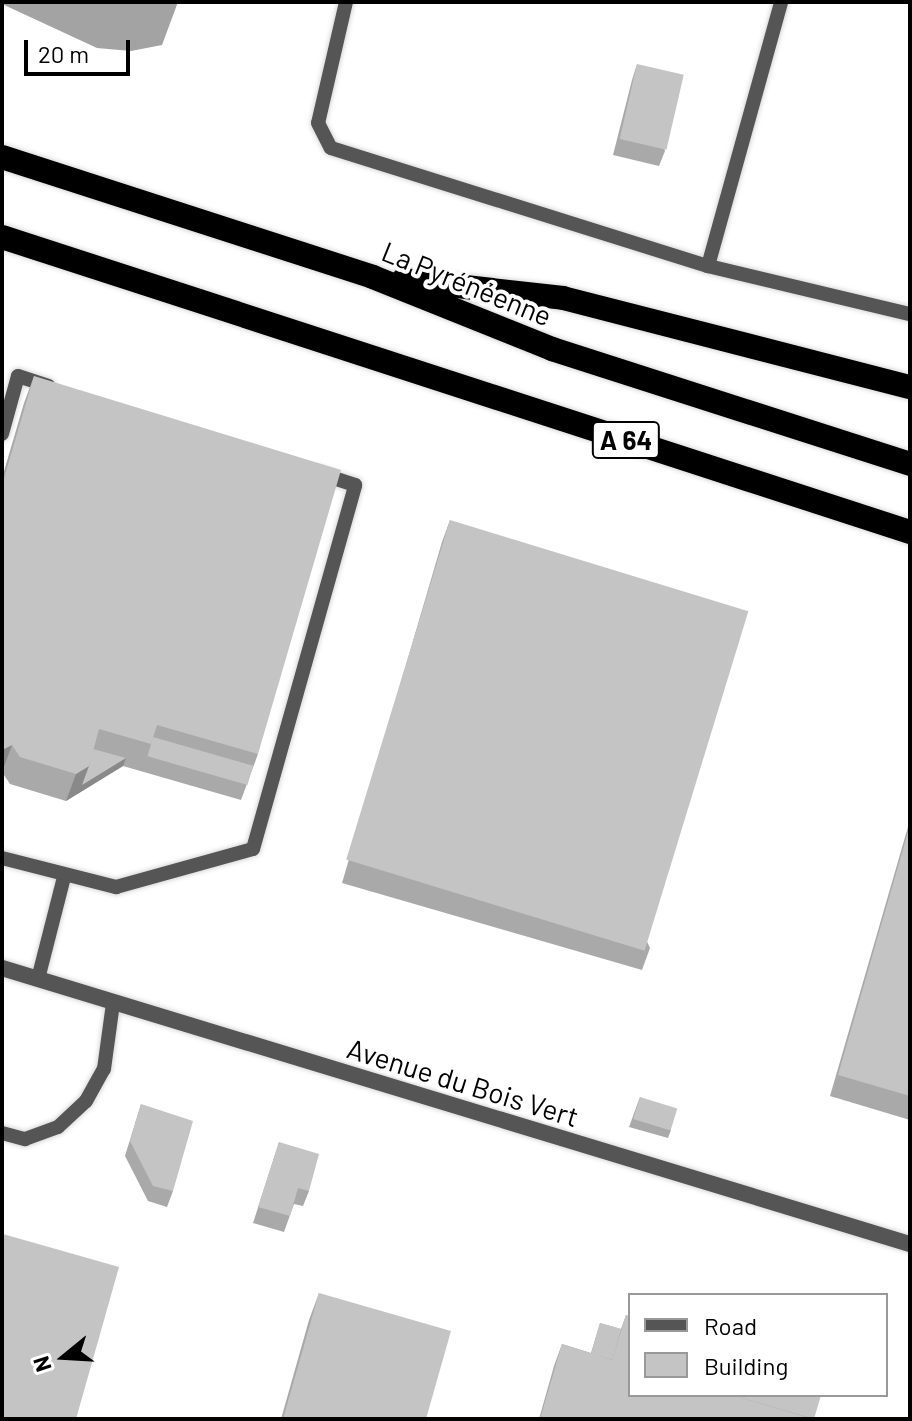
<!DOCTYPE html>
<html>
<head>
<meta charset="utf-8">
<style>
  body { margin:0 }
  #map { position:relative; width:912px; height:1421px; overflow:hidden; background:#fff; font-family:Barlow,sans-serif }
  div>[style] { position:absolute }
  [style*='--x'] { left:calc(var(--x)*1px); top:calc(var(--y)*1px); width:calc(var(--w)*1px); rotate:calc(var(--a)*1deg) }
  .water>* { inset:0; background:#a3a3a3 }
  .roads { filter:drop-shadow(0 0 2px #dbdbdb) drop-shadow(0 0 2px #dbdbdb) }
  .lane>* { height:14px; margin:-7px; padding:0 7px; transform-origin:7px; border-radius:7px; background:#555 }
  .street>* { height:16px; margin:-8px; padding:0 8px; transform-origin:8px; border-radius:8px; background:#555 }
  .highway>* { height:24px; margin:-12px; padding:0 12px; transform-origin:12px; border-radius:12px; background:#000 }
  .wall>* { inset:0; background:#a9a9a9 }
  .shaded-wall>* { inset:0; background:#898989 }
  .building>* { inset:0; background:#c4c4c4; transform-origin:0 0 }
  span { translate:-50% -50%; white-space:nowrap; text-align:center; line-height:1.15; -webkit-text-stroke:8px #fff; paint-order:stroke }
  .shield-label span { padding:2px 6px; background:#fff; border:2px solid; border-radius:6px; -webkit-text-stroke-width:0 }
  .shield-label { font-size:26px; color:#000; font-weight:700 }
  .street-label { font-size:28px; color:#000 }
  .frame { position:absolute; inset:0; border:4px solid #000; pointer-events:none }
  .legend { position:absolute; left:628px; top:1293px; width:260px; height:104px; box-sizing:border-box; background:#fff; border:2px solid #999; margin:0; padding:10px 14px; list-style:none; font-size:24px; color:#000 }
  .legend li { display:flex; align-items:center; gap:16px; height:40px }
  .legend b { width:40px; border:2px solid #999 }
  .north { position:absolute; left:24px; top:1317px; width:80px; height:80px; -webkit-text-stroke:6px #fff; paint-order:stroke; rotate:252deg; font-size:22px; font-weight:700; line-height:32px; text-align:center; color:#000 }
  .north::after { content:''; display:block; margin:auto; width:28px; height:36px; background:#000; clip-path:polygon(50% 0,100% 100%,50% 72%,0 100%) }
  .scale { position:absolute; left:24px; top:40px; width:106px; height:36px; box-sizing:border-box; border:4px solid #000; border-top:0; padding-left:10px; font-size:24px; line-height:28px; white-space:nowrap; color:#000; -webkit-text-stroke:6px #fff; paint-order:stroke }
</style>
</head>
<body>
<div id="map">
  <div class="water">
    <div style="clip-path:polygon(178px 2px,162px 45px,131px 51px,97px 48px,2px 4px)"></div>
  </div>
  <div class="roads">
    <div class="lane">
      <div style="--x:346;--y:2;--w:124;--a:103"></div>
      <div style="--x:318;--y:123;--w:28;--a:63"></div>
      <div style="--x:331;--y:148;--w:395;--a:17.4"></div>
      <div style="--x:708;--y:266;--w:208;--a:13.4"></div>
      <div style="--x:708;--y:266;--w:274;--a:-74.5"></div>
      <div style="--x:2;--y:434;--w:60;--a:-74.6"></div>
      <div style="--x:18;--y:376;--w:32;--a:18"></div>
      <div style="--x:2;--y:858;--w:118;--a:14.3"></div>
      <div style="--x:116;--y:887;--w:142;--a:-15.5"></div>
      <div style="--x:253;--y:849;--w:378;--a:-74.3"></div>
      <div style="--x:355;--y:485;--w:38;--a:-162"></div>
      <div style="--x:38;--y:979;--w:105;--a:-75.7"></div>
      <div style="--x:2;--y:1133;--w:24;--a:15"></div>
      <div style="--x:25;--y:1139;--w:35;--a:-20"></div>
      <div style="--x:58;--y:1127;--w:38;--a:-43"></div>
      <div style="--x:86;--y:1101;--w:37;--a:-61"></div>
      <div style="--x:104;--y:1069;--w:67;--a:-82.2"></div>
    </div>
    <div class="street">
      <div style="--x:2;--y:968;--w:949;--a:16.91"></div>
    </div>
    <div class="highway">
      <div style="--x:2;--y:157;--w:390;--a:17.9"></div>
      <div style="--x:373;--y:277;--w:193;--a:21.9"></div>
      <div style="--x:552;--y:349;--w:376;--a:17.8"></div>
      <div style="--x:2;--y:237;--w:955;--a:18"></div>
      <div style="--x:403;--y:280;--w:161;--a:6.4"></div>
      <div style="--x:563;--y:298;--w:358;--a:14.4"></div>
    </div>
  </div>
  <div class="wall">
    <div style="clip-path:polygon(637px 64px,665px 151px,659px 166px,613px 155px,632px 80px)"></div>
    <div style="clip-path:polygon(34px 376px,258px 754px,241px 800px,123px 766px,66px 801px,10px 784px,2px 772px,2px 478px,24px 403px)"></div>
    <div style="clip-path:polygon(450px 520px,650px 948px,642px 970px,342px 883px,442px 542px)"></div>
    <div style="clip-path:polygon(910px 820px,910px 1120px,830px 1096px)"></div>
    <div style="clip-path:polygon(640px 1097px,671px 1130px,668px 1138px,629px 1127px)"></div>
    <div style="clip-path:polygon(141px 1104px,173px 1191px,167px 1207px,148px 1201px,125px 1156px)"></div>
    <div style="clip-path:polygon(279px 1142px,309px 1191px,303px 1206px,294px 1204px,284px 1232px,253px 1223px)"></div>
    <div style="clip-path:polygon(319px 1293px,426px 1419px,281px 1419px,309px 1320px)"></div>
    <div style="clip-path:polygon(626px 1315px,814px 1419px,539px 1419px,554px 1366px,562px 1344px,591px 1353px,600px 1323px,621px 1329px)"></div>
  </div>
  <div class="shaded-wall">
    <div style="clip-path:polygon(12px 745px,2px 772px,2px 750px)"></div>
    <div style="clip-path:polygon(126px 758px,123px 766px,66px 801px,76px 774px,89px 766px)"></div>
  </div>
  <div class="building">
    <div style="left:637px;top:64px;width:48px;height:77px;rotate:13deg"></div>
    <div style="clip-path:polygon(34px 376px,341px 470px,258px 754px,157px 725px,151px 744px,99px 729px,89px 766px,76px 774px,20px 757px,12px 745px,2px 750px,2px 485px)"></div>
    <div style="left:450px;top:520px;width:312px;height:355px;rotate:17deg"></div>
    <div style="left:153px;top:737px;width:104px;height:20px;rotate:16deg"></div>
    <div style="clip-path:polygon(93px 749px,126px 758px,82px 785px,89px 766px)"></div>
    <div style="clip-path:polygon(910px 825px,910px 1096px,838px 1075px)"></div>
    <div style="left:640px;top:1097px;width:39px;height:23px;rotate:17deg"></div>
    <div style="clip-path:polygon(141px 1104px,193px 1121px,173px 1191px,153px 1186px,130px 1141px)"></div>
    <div style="clip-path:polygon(279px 1142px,319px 1154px,309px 1191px,298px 1188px,290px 1216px,258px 1207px)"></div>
    <div style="clip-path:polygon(3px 1234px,119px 1267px,76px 1419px,2px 1419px)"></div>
    <div style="clip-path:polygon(319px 1293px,451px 1331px,426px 1419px,283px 1419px)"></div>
    <div style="clip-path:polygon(626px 1315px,630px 1316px,630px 1395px,732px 1395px,813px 1419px,540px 1419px,562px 1344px,612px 1360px)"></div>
    <div style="left:600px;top:1323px;width:22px;height:32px;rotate:16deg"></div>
    <div style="clip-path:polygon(732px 1395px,821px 1395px,814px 1419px)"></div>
  </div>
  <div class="shield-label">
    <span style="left:626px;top:440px">A 64</span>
  </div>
  <div class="street-label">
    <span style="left:467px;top:283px;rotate:22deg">La Pyrénéenne</span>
    <span style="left:463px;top:1082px;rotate:17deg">Avenue du Bois Vert</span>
  </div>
  <div class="frame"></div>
  <ul class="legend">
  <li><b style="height:10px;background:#555"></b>Road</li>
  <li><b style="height:22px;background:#c4c4c4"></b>Building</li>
  </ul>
  <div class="north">N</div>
  <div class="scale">20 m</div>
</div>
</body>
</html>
